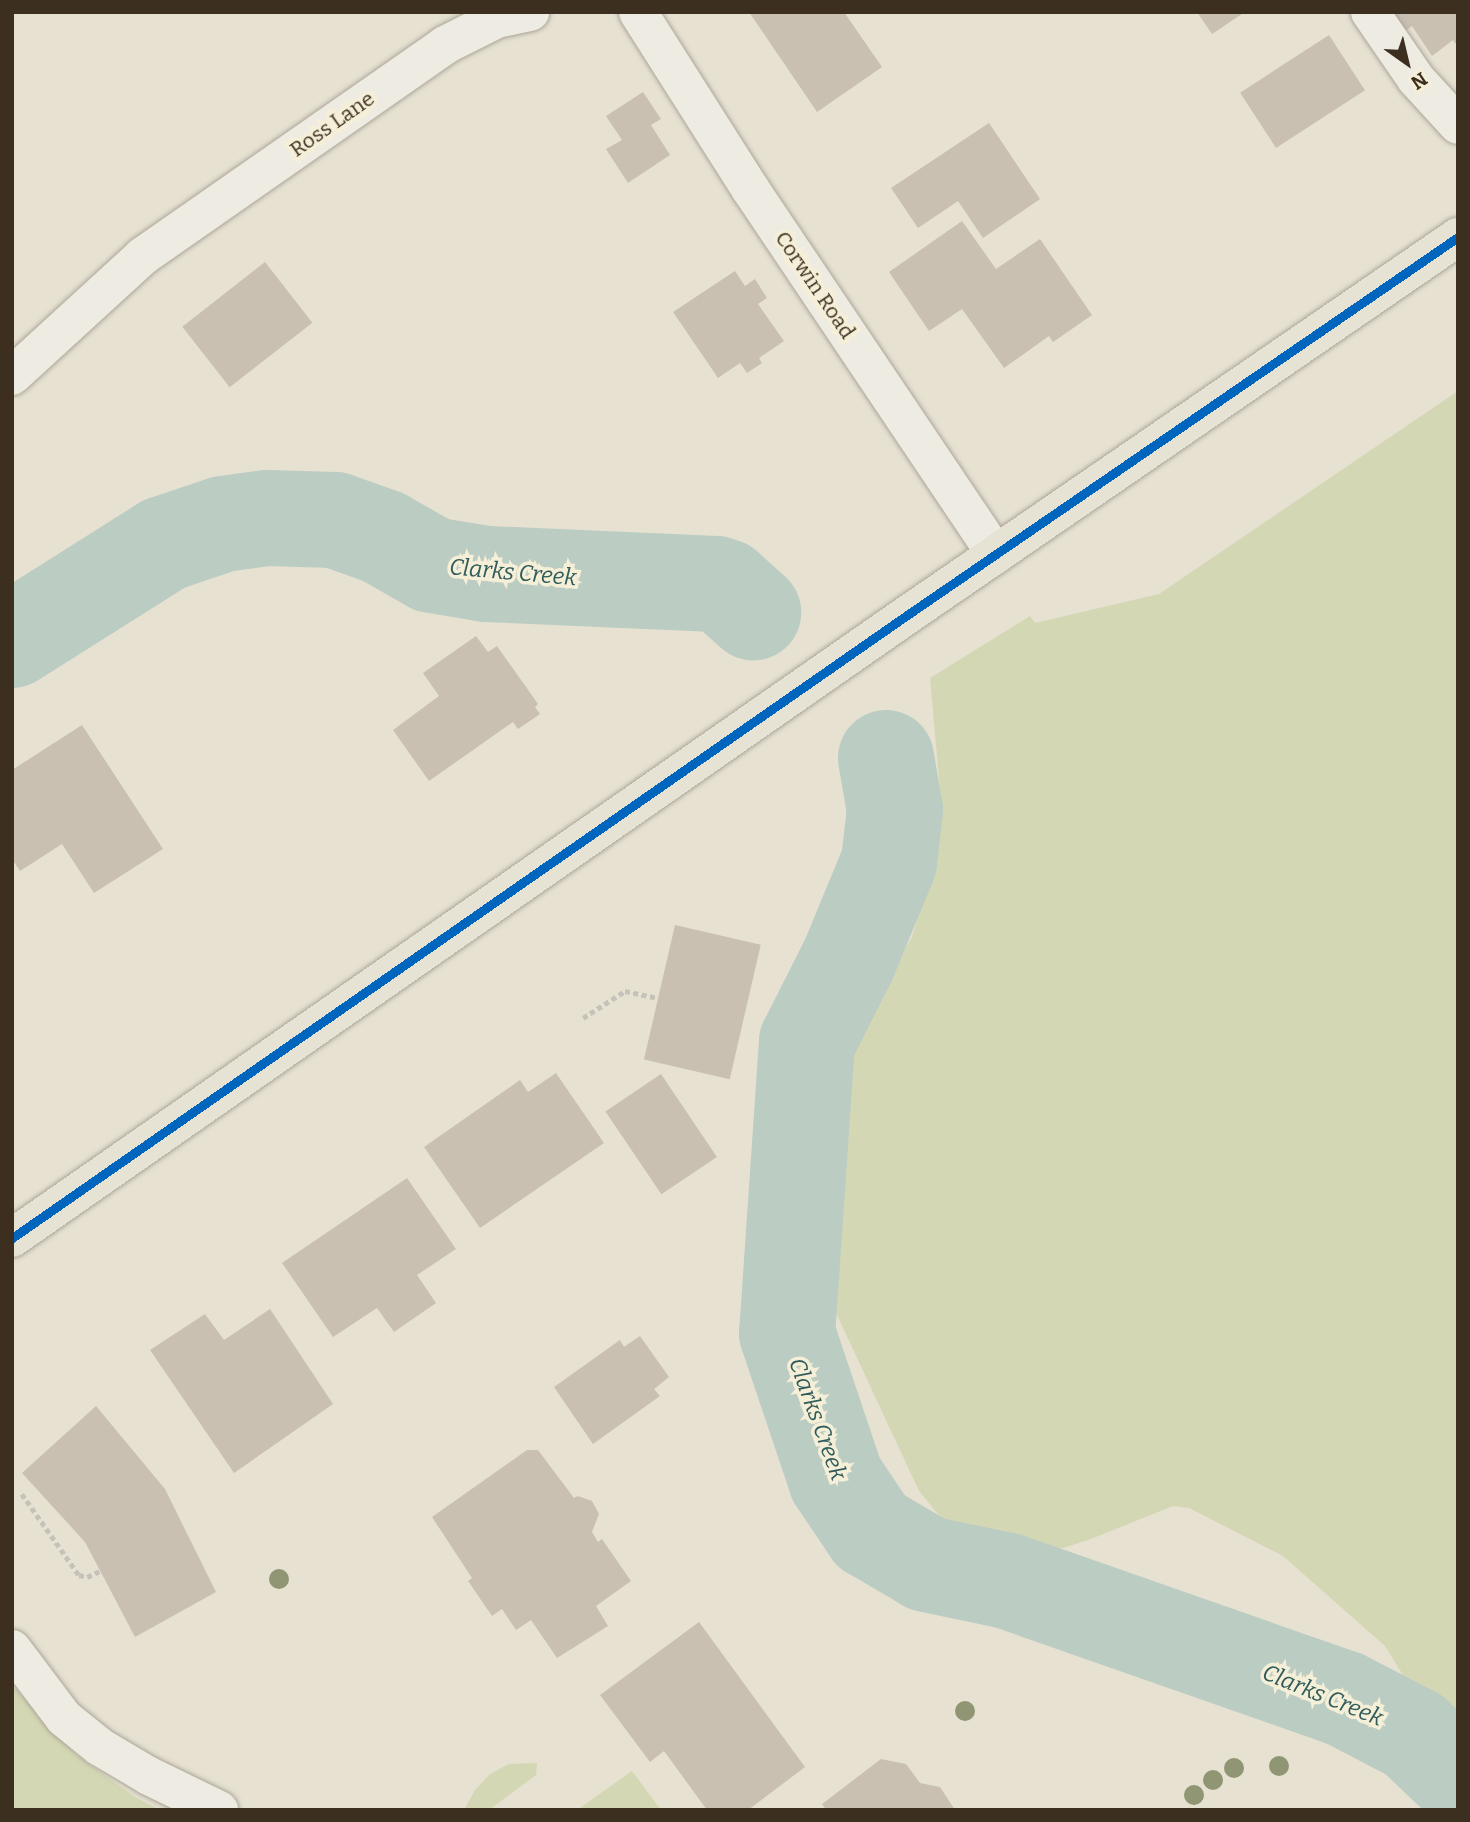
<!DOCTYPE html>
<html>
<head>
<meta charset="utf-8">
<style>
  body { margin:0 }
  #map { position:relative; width:1470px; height:1822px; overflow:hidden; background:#e6e1d1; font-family:Bitter,serif }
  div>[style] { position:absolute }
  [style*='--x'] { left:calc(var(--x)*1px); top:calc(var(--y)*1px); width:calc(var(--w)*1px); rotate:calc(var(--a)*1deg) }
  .green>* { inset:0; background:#d4d7b3 }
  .river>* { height:96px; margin:-48px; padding:0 48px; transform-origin:48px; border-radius:48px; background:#bbccc3 }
  .building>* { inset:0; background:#cac0b2; transform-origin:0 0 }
  .path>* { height:4.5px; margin-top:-2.25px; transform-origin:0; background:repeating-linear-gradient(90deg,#c7c2b9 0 5px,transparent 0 8.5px) }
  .roads { filter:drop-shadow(0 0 2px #aca699) drop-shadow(0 0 2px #aca699) }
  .minor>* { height:38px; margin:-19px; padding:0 19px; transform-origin:19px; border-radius:19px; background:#eeebe2 }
  .major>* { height:38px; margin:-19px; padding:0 19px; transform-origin:19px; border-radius:19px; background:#e6e2d4 }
  .bus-1>* { height:9px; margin:-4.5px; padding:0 4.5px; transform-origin:4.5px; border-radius:4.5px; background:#0065bd }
  .trees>* { width:20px; height:20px; margin:-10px; border-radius:50%; background:#909674 }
  span { translate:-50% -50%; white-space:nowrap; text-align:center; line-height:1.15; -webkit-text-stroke:7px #f6efd8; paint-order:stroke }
  .street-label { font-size:21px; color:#3c2f20 }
  .water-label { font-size:23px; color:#2f5b5b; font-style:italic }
  .frame { position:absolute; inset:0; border:14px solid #3c2f20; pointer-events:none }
  .north { position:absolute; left:1372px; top:28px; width:70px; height:70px; -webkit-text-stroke:5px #f6efd8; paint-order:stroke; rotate:146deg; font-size:19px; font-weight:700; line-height:28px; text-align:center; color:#3c2f20 }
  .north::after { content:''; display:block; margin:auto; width:24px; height:32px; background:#3c2f20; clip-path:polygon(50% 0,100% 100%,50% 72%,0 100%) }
</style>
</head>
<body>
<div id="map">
  <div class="green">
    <div style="clip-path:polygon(1458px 391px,1458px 1745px,1429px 1717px,1385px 1646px,1283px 1556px,1189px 1508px,1173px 1506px,1091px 1539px,1032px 1558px,991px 1552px,951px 1530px,919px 1491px,837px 1315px,816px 1252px,829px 1189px,834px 1105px,852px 1043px,912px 937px,930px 878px,942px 812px,930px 678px,1030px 616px,1035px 623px,1159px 594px)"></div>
    <div style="clip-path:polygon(12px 1685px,75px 1754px,135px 1797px,160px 1810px,12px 1810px)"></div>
    <div style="clip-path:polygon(537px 1763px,536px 1775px,489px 1810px,464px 1810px,475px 1790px,490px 1774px,509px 1764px)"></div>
    <div style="clip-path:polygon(632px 1771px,661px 1810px,577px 1810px)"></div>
  </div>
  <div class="river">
    <div style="--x:12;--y:640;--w:180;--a:-32.3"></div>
    <div style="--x:164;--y:544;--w:62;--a:-18.7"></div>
    <div style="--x:223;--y:524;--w:44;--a:-7.8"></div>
    <div style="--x:267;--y:518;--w:68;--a:1.7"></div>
    <div style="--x:335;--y:520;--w:51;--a:19.5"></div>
    <div style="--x:383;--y:537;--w:56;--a:29.7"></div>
    <div style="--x:432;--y:565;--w:56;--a:9.3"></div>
    <div style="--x:487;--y:574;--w:229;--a:2.5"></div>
    <div style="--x:716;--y:584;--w:9;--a:18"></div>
    <div style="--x:725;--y:587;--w:38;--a:42"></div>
    <div style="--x:886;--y:758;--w:53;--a:80.2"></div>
    <div style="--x:895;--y:810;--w:52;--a:96.6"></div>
    <div style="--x:889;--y:862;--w:105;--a:112.4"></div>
    <div style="--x:849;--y:959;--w:93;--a:116.8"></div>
    <div style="--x:807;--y:1042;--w:292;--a:93.9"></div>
    <div style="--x:787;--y:1333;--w:154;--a:71.4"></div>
    <div style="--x:836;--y:1479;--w:63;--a:56.1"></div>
    <div style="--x:871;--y:1531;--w:65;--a:30.5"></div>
    <div style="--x:927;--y:1564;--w:83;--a:11.9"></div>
    <div style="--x:1008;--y:1581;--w:355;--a:19.3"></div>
    <div style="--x:1343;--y:1698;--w:80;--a:27.5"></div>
    <div style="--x:1414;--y:1735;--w:61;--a:43.7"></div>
  </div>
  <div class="building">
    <div style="clip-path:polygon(749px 12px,844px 12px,882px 67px,817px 112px)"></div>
    <div style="clip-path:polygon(1197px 12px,1245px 12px,1212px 34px)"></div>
    <div style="clip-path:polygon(1390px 12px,1458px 12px,1458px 47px,1453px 40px,1432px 56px,1412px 26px,1404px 32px)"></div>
    <div style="left:1329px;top:35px;width:66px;height:106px;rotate:57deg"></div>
    <div style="clip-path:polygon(643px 92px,661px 119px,651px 125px,670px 155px,628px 183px,606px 149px,622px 140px,606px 116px)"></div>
    <div style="clip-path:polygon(989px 123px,1040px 199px,983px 238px,958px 201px,918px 228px,891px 188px)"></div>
    <div style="clip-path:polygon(962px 221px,996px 269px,1040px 239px,1092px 315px,1053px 342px,1049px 336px,1004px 368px,962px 309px,929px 331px,889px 272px)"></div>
    <div style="left:265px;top:262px;width:77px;height:105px;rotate:52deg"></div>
    <div style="clip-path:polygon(735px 271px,745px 286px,755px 279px,767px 298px,758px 304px,784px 341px,759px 358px,762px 363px,747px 373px,740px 363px,718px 378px,673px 312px)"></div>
    <div style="clip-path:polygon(476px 636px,488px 652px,497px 646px,538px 704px,535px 707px,540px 714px,518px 729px,513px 722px,429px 781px,393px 730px,439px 696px,423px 673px)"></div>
    <div style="clip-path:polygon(82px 725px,163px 849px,94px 893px,62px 844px,20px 871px,12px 859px,12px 770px)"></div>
    <div style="left:675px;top:925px;width:88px;height:138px;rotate:13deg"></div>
    <div style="clip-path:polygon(556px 1073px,604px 1143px,480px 1228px,424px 1147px,520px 1080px,528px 1092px)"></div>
    <div style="left:661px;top:1074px;width:100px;height:67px;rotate:56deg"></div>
    <div style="clip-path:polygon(407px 1178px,456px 1249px,417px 1275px,436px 1303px,394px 1332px,377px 1308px,333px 1337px,282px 1263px)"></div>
    <div style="clip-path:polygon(270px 1309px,333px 1404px,234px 1473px,150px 1350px,205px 1314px,224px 1340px)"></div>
    <div style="clip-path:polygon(640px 1336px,669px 1377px,654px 1389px,660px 1396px,593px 1444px,554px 1387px,620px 1340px,624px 1347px)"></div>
    <div style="clip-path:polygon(96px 1406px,165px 1489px,216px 1592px,135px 1637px,85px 1542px,22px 1473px)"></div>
    <div style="clip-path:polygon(527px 1450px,538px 1450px,574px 1498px,578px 1496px,592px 1501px,599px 1514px,592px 1532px,598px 1542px,602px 1539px,631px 1581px,596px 1606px,608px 1626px,557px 1658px,531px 1620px,516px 1630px,502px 1609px,492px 1616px,468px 1581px,472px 1578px,432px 1517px)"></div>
    <div style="clip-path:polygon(699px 1622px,805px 1767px,748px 1810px,707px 1810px,664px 1751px,650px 1762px,600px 1695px)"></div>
    <div style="clip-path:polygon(881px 1759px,906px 1764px,920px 1783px,940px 1787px,955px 1810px,826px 1810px,822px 1804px)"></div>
  </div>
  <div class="path">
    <div style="--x:583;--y:1018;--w:50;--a:-32.7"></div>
    <div style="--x:625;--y:991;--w:33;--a:12"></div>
    <div style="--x:22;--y:1494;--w:99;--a:54.9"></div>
    <div style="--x:79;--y:1575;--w:8;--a:14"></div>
    <div style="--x:87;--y:1577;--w:14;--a:-25"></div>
  </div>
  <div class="roads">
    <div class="minor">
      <div style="--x:638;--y:12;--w:211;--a:57.6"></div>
      <div style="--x:751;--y:190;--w:439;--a:56.1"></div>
      <div style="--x:1370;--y:12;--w:81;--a:55.5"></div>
      <div style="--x:1416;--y:79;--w:62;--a:47.6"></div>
      <div style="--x:12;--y:376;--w:178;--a:-42.5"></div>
      <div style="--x:143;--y:256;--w:368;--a:-34.9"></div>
      <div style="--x:445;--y:45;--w:58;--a:-26.6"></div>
      <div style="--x:497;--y:19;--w:34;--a:-12"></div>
      <div style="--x:12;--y:1649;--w:86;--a:53"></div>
      <div style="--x:64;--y:1718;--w:46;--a:38.9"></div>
      <div style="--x:100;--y:1747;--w:57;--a:30.6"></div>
      <div style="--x:149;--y:1776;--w:78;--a:25.9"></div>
    </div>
    <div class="major">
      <div style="--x:12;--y:1238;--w:1094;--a:-34.84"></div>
      <div style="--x:910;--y:613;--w:665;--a:-34.46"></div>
    </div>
  </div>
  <div class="bus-1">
    <div style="--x:12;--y:1238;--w:1094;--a:-34.84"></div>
    <div style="--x:910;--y:613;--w:665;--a:-34.46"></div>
  </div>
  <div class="trees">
    <div style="left:279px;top:1579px"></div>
    <div style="left:965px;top:1711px"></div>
    <div style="left:1279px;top:1766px"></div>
    <div style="left:1234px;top:1768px"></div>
    <div style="left:1213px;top:1780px"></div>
    <div style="left:1194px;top:1795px"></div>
  </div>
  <div class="street-label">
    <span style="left:332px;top:124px;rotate:-35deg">Ross Lane</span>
    <span style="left:815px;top:285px;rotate:56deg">Corwin Road</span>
  </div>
  <div class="water-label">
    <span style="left:513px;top:572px;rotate:5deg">Clarks Creek</span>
    <span style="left:818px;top:1419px;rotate:70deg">Clarks Creek</span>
    <span style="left:1323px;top:1695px;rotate:22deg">Clarks Creek</span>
  </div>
  <div class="frame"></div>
  <div class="north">N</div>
</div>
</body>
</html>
